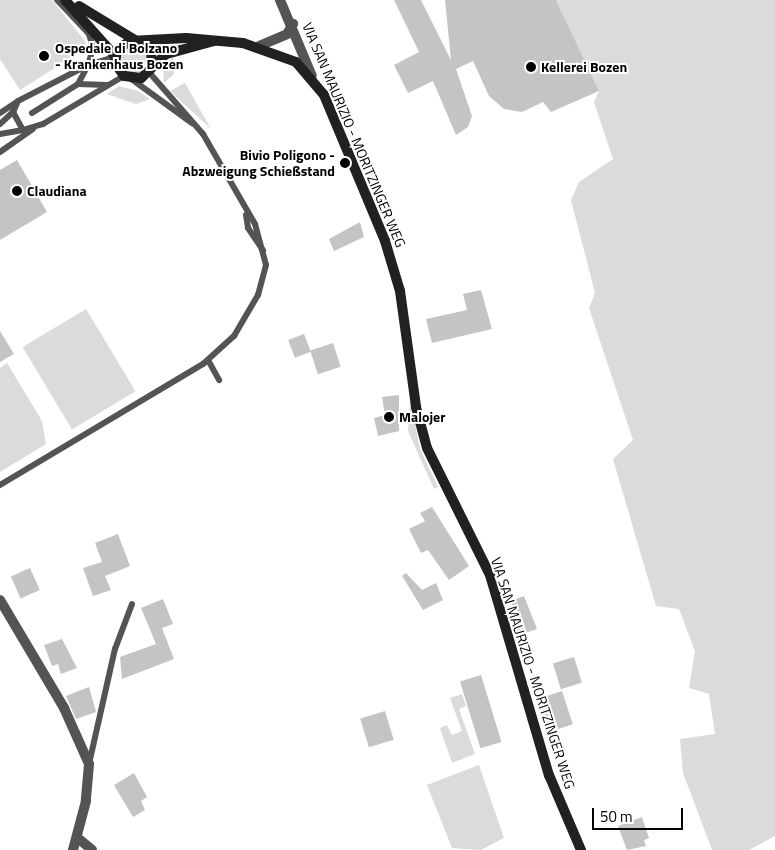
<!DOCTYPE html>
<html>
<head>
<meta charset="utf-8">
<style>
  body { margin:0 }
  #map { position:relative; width:775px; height:850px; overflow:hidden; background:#fff; font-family:"Titillium Web",sans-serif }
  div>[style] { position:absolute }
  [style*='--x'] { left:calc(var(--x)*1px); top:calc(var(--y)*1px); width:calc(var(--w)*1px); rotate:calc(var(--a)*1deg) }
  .green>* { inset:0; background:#dbdbdb; transform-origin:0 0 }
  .round { border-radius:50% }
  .building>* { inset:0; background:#c4c4c4; transform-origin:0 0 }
  .lane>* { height:6px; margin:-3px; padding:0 3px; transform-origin:3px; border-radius:3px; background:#545454 }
  .street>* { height:10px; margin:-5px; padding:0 5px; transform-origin:5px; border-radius:5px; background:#545454 }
  .secondary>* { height:10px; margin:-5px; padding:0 5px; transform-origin:5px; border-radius:5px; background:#212121 }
  .dots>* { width:14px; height:14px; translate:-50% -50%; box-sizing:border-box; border:2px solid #fff; border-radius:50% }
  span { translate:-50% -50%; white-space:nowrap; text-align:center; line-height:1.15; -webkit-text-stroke:4px #fff; paint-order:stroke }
  .poi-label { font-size:14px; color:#000; font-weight:700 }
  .left { translate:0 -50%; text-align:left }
  .right { translate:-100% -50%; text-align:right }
  .street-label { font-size:14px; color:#000 }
  .scale { position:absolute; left:592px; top:808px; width:91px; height:22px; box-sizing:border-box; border:2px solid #000; border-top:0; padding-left:6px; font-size:15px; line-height:18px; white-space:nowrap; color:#000; -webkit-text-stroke:4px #fff; paint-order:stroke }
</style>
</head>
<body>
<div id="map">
  <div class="green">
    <div style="clip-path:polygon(0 0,52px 0,85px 41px,86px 48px,20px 90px,0 59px)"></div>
    <div style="clip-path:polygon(556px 0,775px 0,775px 836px,749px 850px,712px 850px,683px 773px,680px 739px,715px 734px,709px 694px,689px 688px,695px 651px,679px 609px,656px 606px,613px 459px,633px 440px,589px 308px,595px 293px,571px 200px,579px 182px,613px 159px,594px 102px,599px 91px)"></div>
    <div class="round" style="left:120px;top:45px;width:28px;height:28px"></div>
    <div style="clip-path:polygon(173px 57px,174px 74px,164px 83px,163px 67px)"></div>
    <div style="clip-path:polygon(185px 83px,211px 129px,170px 91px)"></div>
    <div style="clip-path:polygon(119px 86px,138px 91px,150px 99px,136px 104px,107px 94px)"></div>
    <div style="left:86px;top:309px;width:96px;height:74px;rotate:59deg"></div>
    <div style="clip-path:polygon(7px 363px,42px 421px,46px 444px,0 472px,0 368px)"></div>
    <div style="clip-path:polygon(410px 399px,420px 449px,438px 487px,434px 489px,408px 431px)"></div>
    <div style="clip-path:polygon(462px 694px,466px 706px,459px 709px,475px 754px,452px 763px,440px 728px,447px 725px,452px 735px,462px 731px,450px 698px)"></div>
    <div style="clip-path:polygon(479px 765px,504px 838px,481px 850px,452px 848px,427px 785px)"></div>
  </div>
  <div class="building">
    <div style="clip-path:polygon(394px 0,421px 0,451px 60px,445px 0,556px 0,599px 91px,551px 112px,543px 102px,522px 112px,504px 109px,489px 96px,473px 61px,456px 69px,472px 116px,468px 127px,456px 135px,433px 81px,408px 93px,394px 65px,419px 52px)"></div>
    <div style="clip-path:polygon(17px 160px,47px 212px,0 240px,0 170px)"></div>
    <div style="clip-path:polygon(360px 222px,364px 237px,334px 251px,329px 239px)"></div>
    <div style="clip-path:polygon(481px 290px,492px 329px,432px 343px,426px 319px,467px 310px,463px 294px)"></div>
    <div style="clip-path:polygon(0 331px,14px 354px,0 362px)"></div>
    <div style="left:304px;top:334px;width:19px;height:17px;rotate:69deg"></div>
    <div style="left:333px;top:343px;width:25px;height:24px;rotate:72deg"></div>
    <div style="clip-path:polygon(399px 395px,399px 431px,378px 436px,374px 418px,385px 415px,382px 397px)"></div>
    <div style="clip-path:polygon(432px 507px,469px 566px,449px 580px,428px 550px,421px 553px,409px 529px,425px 521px,420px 513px)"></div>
    <div style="clip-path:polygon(118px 534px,130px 566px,105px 576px,111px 590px,93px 596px,83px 568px,102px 562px,95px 543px)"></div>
    <div style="left:30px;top:568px;width:24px;height:21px;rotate:66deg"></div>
    <div style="clip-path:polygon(406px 573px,422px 590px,436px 583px,443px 600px,423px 610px,402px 576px)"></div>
    <div style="clip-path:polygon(524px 596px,537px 629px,519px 635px,511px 601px)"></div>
    <div style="clip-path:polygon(163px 599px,173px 624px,162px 628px,174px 659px,122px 679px,120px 657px,156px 644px,141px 608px)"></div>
    <div style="clip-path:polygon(62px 639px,77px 668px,61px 674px,58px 664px,52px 666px,44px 645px)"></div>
    <div style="left:574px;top:657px;width:27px;height:22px;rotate:73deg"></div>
    <div style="left:481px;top:675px;width:70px;height:22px;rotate:73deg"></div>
    <div style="clip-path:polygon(89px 687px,96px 712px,76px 719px,66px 696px)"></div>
    <div style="left:562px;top:691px;width:35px;height:25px;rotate:72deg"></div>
    <div style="left:385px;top:711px;width:30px;height:26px;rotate:73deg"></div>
    <div style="clip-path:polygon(134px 773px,147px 797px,141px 801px,145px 810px,133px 817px,114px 785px)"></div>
    <div style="clip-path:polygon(642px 817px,649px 838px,644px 840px,646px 846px,627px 850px,618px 826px)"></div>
  </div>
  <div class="lane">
    <div style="--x:57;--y:0;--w:47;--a:46.7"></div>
    <div style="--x:89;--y:34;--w:15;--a:74"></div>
    <div style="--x:93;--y:48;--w:18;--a:106"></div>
    <div style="--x:88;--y:65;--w:79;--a:152.8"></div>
    <div style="--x:18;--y:101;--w:12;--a:114"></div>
    <div style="--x:13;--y:112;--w:21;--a:61"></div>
    <div style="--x:23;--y:130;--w:21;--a:-17"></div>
    <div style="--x:43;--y:124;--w:94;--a:-30.7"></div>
    <div style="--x:130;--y:78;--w:77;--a:36"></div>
    <div style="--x:78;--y:84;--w:21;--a:-62"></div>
    <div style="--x:88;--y:65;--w:28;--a:-17"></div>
    <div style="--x:0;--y:113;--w:20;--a:-33"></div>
    <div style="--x:32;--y:113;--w:54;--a:-32.2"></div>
    <div style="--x:78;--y:84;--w:29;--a:2"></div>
    <div style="--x:0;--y:124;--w:18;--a:-43"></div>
    <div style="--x:0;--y:134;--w:23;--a:-10"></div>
    <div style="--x:0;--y:152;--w:40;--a:-34.9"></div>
    <div style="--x:246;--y:215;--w:13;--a:81"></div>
    <div style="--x:248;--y:228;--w:27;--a:56"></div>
    <div style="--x:208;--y:360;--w:23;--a:61"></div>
    <div style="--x:0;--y:485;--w:236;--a:-30.8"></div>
    <div style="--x:203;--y:364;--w:42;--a:-42.1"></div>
    <div style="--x:234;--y:336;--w:48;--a:-59.7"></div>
    <div style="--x:258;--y:295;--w:31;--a:-75"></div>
    <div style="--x:266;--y:265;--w:42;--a:-105"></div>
    <div style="--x:255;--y:224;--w:104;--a:-120"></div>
    <div style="--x:203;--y:134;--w:82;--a:-131.1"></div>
    <div style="--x:89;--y:764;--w:118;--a:-77.3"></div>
    <div style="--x:115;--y:649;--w:48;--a:-69.3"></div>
  </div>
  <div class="street">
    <div style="--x:280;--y:0;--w:82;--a:67.2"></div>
    <div style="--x:259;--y:46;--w:30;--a:-23"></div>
    <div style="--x:287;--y:34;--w:12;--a:-59"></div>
    <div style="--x:0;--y:600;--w:126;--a:59.3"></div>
    <div style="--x:64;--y:708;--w:61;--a:65.9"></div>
    <div style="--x:89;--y:764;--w:37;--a:95"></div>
    <div style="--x:86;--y:801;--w:51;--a:104.9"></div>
    <div style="--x:79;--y:839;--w:17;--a:40"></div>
  </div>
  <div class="secondary">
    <div style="--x:65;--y:0;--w:75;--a:48.2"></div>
    <div style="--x:79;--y:6;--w:66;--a:31.3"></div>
    <div style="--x:139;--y:41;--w:14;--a:34"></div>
    <div style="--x:151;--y:49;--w:18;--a:87"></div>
    <div style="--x:214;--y:41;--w:50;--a:164.8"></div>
    <div style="--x:166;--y:54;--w:35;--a:136"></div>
    <div style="--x:141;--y:78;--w:17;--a:-173"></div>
    <div style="--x:124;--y:76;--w:16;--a:-125"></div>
    <div style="--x:115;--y:63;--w:13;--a:-81"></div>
    <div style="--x:117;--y:50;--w:16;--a:-35"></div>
    <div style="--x:130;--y:41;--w:56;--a:-3.1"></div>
    <div style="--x:186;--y:38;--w:57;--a:5"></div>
    <div style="--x:243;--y:43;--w:56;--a:19.7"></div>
    <div style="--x:296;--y:62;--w:43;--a:49.7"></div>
    <div style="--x:324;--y:95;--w:158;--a:67.3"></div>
    <div style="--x:385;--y:241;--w:52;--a:73.3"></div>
    <div style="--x:400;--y:291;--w:117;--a:82.1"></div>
    <div style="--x:416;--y:407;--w:42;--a:75"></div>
    <div style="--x:427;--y:448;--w:142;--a:63.6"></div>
    <div style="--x:490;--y:575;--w:209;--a:73.6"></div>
    <div style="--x:549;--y:775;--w:82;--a:66.9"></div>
  </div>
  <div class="dots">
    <div style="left:44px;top:56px;background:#000"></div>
    <div style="left:531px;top:67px;background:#000"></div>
    <div style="left:345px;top:163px;background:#000"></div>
    <div style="left:17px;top:191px;background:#000"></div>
    <div style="left:389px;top:417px;background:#000"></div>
  </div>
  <div class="poi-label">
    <span class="left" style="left:55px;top:56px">Ospedale di Bolzano<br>- Krankenhaus Bozen</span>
    <span class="left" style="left:541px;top:67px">Kellerei Bozen</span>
    <span class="right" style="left:335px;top:163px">Bivio Poligono -<br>Abzweigung Schießstand</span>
    <span class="left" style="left:27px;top:191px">Claudiana</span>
    <span class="left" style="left:399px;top:417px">Malojer</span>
  </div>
  <div class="street-label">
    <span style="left:354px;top:135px;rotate:67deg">VIA SAN MAURIZIO - MORITZINGER WEG</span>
    <span style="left:533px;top:673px;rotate:72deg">VIA SAN MAURIZIO - MORITZINGER WEG</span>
  </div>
  <div class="scale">50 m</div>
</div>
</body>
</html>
